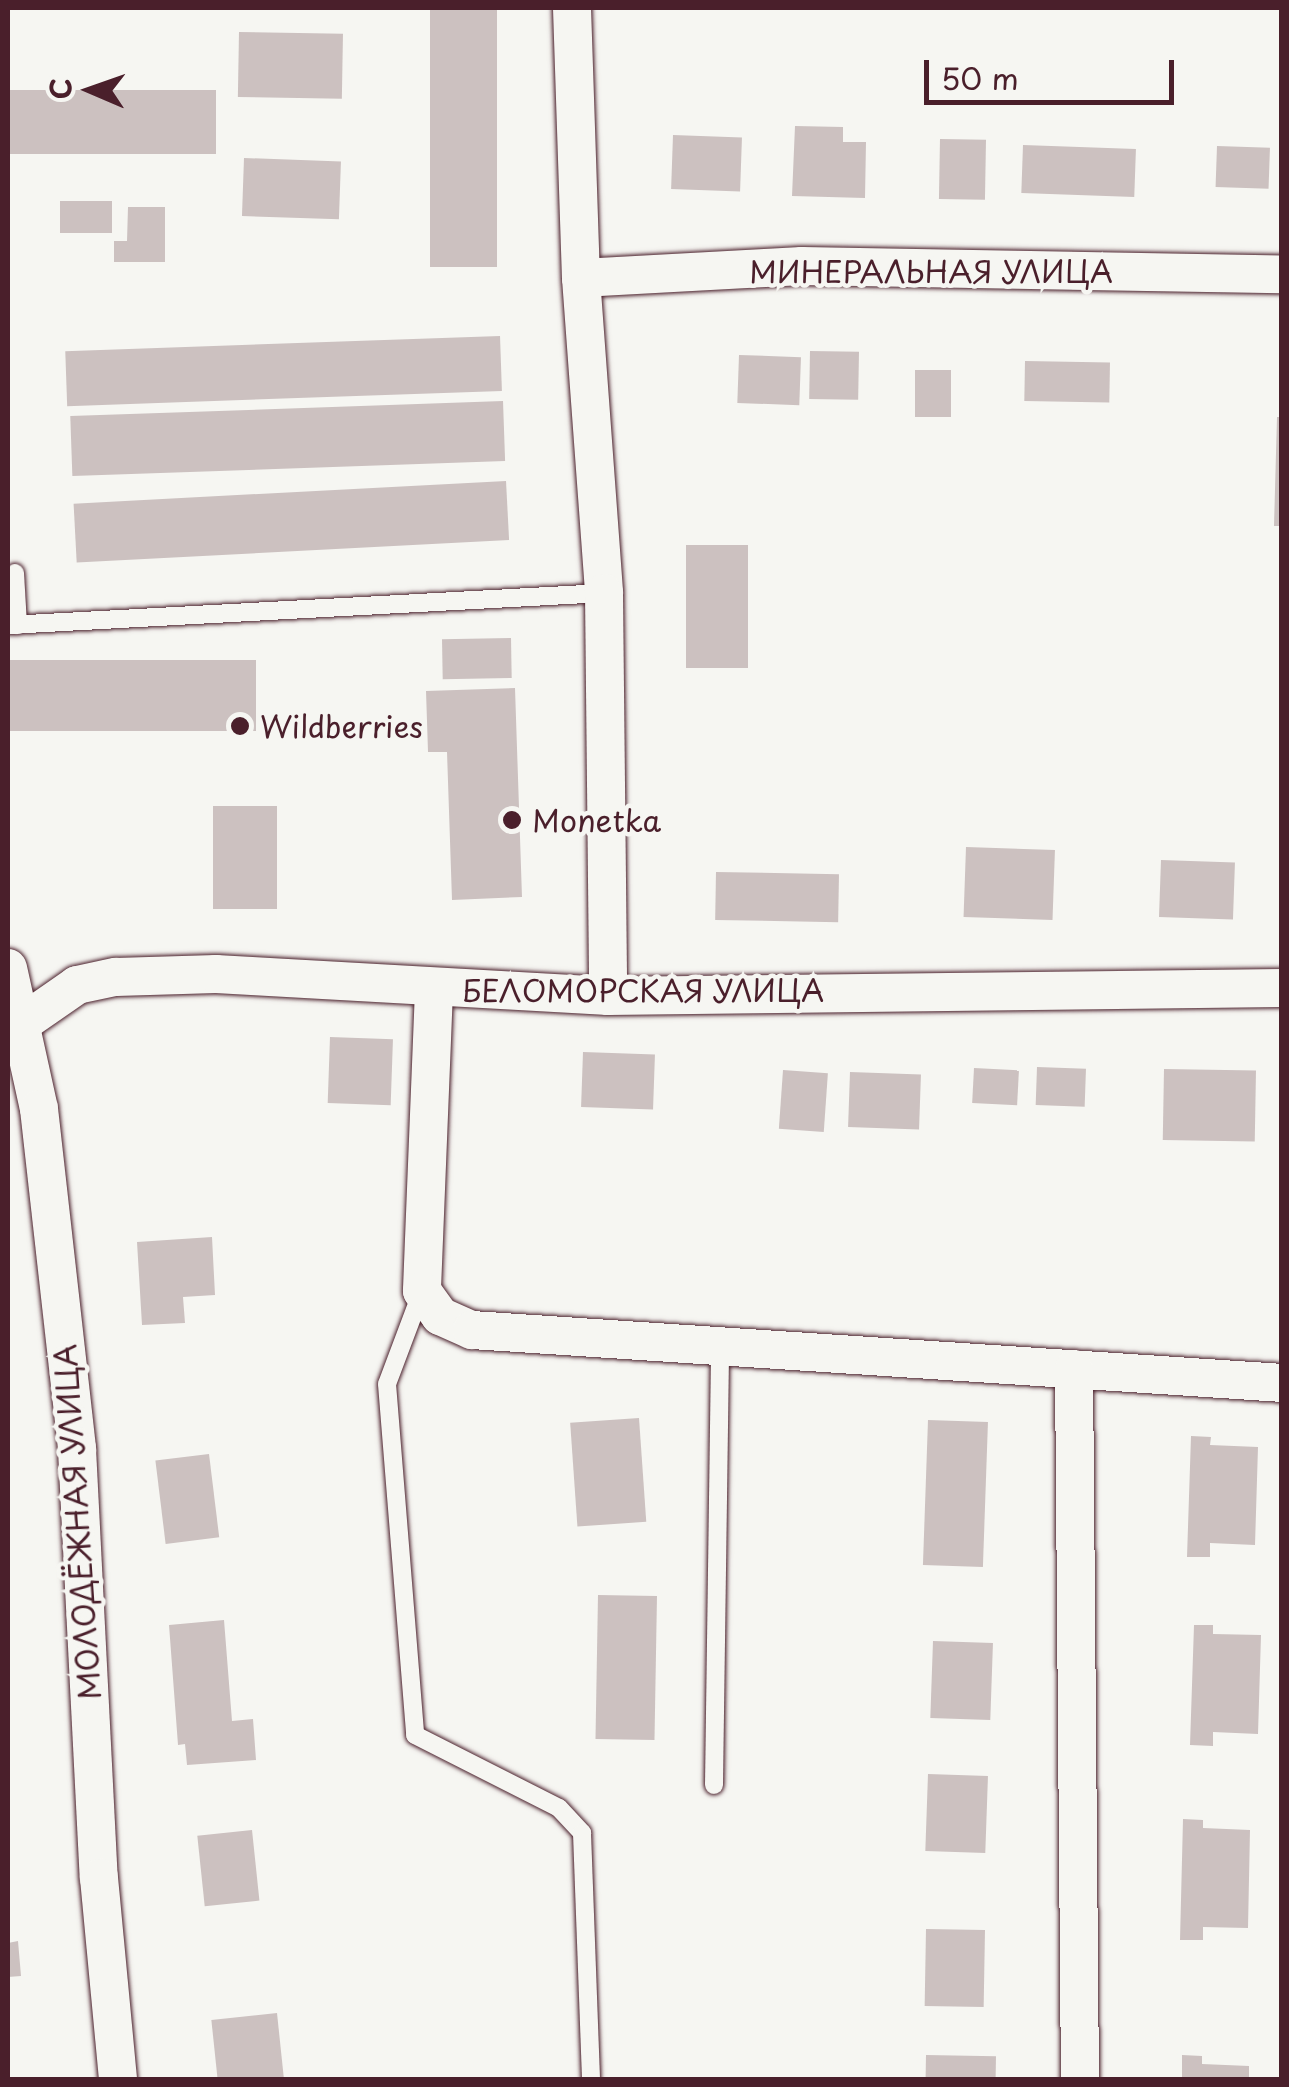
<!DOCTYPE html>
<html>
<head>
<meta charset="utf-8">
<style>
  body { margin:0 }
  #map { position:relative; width:1289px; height:2087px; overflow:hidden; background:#f6f6f2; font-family:"Playpen Sans",sans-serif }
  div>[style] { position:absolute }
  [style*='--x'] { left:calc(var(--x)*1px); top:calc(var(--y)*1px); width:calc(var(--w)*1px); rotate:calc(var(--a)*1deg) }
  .building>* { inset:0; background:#ccc1c0; transform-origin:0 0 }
  .roads { filter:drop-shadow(0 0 2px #4a1f2b) drop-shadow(0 0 2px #4a1f2b) }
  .lane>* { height:18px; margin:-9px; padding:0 9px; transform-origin:9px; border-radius:9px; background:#f6f6f2 }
  .street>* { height:38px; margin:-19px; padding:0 19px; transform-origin:19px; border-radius:19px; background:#f6f6f2 }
  .dots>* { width:28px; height:28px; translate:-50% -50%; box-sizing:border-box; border:5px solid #f6f6f2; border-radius:50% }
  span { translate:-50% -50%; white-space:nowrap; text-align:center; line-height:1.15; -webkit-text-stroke:9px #f6f6f2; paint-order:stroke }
  .street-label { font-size:30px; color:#4a1f2b }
  .poi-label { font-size:30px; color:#4a1f2b }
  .left { translate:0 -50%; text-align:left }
  .frame { position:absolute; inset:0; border:10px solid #4a1f2b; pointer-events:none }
  .north { position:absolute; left:40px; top:40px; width:100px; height:100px; -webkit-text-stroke:8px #f6f6f2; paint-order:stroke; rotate:272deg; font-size:28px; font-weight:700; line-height:40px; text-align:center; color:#4a1f2b }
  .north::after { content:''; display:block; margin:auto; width:35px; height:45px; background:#4a1f2b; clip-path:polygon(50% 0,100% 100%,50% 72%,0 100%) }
  .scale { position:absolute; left:924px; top:60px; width:250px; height:45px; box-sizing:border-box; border:5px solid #4a1f2b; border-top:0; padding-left:12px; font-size:30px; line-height:35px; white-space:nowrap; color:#4a1f2b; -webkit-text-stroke:8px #f6f6f2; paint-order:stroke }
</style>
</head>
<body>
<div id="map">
  <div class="building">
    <div style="left:430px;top:8px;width:67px;height:259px"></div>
    <div style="left:239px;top:32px;width:104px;height:65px;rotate:1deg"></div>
    <div style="left:8px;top:90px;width:208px;height:64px"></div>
    <div style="clip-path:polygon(795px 126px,843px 127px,843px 142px,866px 142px,865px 198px,792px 196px)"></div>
    <div style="left:673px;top:135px;width:69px;height:54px;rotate:2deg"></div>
    <div style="left:940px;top:139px;width:46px;height:60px;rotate:1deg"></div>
    <div style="left:1023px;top:145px;width:113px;height:48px;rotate:2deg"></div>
    <div style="left:1217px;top:146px;width:53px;height:41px;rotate:2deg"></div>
    <div style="left:244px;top:158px;width:97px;height:58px;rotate:2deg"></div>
    <div style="left:60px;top:201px;width:52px;height:32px"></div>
    <div style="clip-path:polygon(128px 207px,165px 207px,165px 262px,114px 262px,114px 241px,127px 241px)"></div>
    <div style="left:500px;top:336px;width:55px;height:435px;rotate:88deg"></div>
    <div style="left:810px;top:351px;width:49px;height:48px;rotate:1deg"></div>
    <div style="left:739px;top:355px;width:62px;height:48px;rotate:2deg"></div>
    <div style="left:1025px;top:361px;width:85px;height:40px;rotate:1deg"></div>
    <div style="left:915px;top:370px;width:36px;height:47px"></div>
    <div style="left:503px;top:401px;width:60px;height:433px;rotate:88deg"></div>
    <div style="clip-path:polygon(1277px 417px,1282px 417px,1282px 526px,1274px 526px)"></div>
    <div style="left:506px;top:481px;width:59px;height:433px;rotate:87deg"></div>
    <div style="left:686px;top:545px;width:62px;height:123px"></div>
    <div style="left:511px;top:638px;width:40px;height:69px;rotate:89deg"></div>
    <div style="left:256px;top:660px;width:71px;height:248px;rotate:90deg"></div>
    <div style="clip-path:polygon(515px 688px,522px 897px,452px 900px,447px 752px,428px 752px,426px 691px)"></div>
    <div style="left:213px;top:806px;width:64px;height:103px"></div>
    <div style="left:966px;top:847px;width:89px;height:70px;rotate:2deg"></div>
    <div style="left:1161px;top:860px;width:74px;height:57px;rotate:2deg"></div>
    <div style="left:716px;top:872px;width:123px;height:48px;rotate:1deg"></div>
    <div style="left:330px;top:1037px;width:63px;height:66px;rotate:2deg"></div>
    <div style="left:583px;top:1052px;width:72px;height:55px;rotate:2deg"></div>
    <div style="left:1037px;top:1067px;width:49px;height:38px;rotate:2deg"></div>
    <div style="left:974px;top:1068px;width:45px;height:35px;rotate:3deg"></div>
    <div style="left:1164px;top:1069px;width:92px;height:71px;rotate:1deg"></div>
    <div style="left:783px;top:1070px;width:45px;height:59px;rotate:4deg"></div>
    <div style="left:850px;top:1072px;width:71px;height:55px;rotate:2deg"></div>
    <div style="clip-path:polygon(212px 1237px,215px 1295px,183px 1297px,185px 1323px,142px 1325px,137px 1242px)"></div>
    <div style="left:639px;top:1418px;width:104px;height:69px;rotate:86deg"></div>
    <div style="left:928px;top:1420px;width:60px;height:145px;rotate:2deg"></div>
    <div style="clip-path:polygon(1191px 1436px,1211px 1437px,1210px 1445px,1258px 1447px,1255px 1545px,1210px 1543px,1210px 1557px,1187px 1557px)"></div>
    <div style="left:209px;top:1454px;width:84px;height:54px;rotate:83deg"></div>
    <div style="left:598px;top:1595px;width:59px;height:144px;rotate:1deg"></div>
    <div style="clip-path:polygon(224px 1620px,232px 1721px,253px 1719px,256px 1760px,187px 1765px,185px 1744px,178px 1745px,169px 1625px)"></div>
    <div style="clip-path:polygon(1194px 1625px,1213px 1625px,1213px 1634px,1261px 1635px,1258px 1734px,1213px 1732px,1213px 1746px,1190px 1745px)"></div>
    <div style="left:933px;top:1641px;width:60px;height:77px;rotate:2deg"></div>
    <div style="left:928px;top:1774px;width:60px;height:77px;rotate:2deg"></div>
    <div style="clip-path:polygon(1183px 1819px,1203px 1820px,1203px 1828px,1250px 1830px,1248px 1928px,1203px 1927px,1203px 1940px,1180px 1940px)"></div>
    <div style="left:252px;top:1830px;width:71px;height:55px;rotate:84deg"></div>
    <div style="left:926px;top:1929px;width:59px;height:77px;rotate:1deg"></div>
    <div style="clip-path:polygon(18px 1941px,21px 1976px,8px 1977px,8px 1943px)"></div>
    <div style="left:277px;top:2013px;width:67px;height:66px;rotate:84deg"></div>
    <div style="left:926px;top:2055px;width:70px;height:25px;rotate:1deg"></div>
    <div style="clip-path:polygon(1182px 2055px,1202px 2056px,1202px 2064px,1249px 2066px,1249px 2080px,1182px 2080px)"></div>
  </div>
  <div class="roads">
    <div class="lane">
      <div style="--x:15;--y:573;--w:52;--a:86.7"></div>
      <div style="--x:8;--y:625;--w:597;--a:-3.07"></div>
      <div style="--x:422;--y:1291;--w:99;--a:110.6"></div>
      <div style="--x:387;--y:1384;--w:352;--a:85.4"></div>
      <div style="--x:415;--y:1735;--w:161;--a:26.9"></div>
      <div style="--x:559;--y:1808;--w:34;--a:47"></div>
      <div style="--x:582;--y:1833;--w:247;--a:87.9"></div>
      <div style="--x:714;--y:1785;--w:440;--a:-89.2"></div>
    </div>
    <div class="street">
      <div style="--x:572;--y:8;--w:270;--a:88.1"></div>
      <div style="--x:581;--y:278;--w:316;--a:85.8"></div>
      <div style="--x:604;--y:593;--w:403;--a:89.4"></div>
      <div style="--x:581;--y:278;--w:221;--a:-3.1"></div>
      <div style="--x:802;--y:266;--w:480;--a:1"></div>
      <div style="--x:8;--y:968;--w:144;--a:77.6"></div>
      <div style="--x:39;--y:1109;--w:342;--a:83.6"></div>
      <div style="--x:77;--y:1449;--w:430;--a:87.1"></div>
      <div style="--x:99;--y:1878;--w:203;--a:84.6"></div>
      <div style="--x:434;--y:990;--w:301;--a:92.3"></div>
      <div style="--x:422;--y:1291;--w:31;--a:54"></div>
      <div style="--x:440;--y:1316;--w:35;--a:24"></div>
      <div style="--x:472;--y:1330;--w:812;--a:3.74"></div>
      <div style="--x:8;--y:1033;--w:84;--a:-34.8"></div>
      <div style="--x:77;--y:985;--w:40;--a:-12"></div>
      <div style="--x:116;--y:977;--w:100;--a:-1.7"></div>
      <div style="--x:216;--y:974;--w:393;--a:3.2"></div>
      <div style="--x:608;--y:996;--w:674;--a:-0.68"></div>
      <div style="--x:1074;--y:1369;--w:711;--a:89.52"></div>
    </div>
  </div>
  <div class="dots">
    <div style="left:240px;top:726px;background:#4a1f2b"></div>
    <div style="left:512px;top:820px;background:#4a1f2b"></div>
  </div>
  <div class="street-label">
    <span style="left:931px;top:271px">МИНЕРАЛЬНАЯ УЛИЦА</span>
    <span style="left:643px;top:990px">БЕЛОМОРСКАЯ УЛИЦА</span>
    <span style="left:77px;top:1522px;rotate:-94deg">МОЛОДЁЖНАЯ УЛИЦА</span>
  </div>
  <div class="poi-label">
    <span class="left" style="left:260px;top:726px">Wildberries</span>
    <span class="left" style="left:532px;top:820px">Monetka</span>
  </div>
  <div class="frame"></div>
  <div class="north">С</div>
  <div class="scale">50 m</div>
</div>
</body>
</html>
